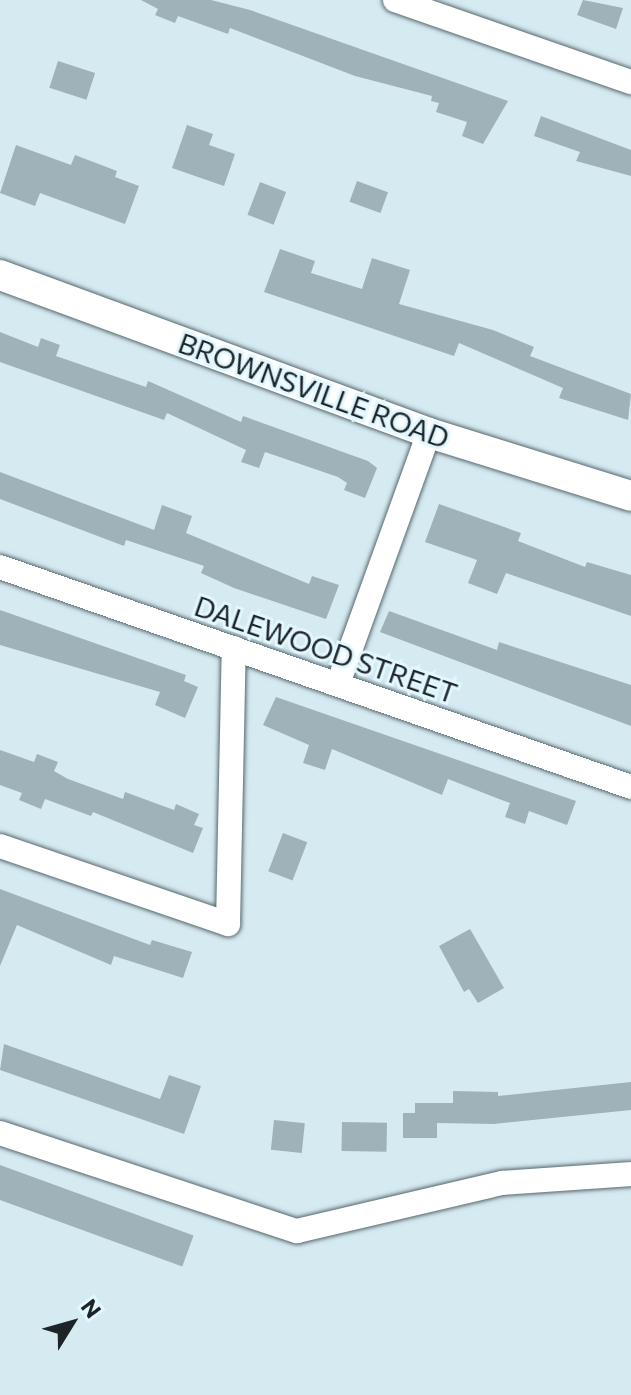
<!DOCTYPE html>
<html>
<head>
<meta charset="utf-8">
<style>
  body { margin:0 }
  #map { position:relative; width:631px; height:1395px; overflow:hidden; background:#d6eaf1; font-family:Commissioner,sans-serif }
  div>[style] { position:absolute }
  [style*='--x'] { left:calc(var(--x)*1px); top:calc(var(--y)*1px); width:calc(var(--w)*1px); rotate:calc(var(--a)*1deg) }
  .building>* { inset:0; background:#9fb2b9; transform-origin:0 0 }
  .roads { filter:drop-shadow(0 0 2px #56686e) drop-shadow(0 0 2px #56686e) }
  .minor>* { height:24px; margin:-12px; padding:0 12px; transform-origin:12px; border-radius:12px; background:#fff }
  .major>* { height:30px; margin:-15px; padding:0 15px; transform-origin:15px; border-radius:15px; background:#fff }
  span { translate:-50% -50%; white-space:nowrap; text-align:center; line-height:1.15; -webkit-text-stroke:6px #e3f7ff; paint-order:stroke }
  .street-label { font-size:28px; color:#1d2427 }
  .north { position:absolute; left:32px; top:1283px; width:80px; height:80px; -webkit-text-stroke:6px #e3f7ff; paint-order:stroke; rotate:53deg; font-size:22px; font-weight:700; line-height:32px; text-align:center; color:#1d2427 }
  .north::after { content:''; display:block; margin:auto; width:28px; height:36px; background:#1d2427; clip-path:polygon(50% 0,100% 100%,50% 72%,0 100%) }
</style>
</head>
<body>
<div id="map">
  <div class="building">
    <div style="clip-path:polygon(141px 0,211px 0,250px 10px,508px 101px,483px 144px,462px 136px,467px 122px,436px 112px,439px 103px,431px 101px,432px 96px,355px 76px,230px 28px,228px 34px,178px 16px,175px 23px,155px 15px,158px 9px)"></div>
    <div style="clip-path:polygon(583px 0,623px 8px,616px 29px,577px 15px)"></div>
    <div style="left:58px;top:61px;width:39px;height:28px;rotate:18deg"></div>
    <div style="clip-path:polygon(541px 116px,631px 150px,631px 176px,576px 161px,580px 152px,534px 136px)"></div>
    <div style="clip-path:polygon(187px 125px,213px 134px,209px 145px,235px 154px,224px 186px,172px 168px)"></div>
    <div style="clip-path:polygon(16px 145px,71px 165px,75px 155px,117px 171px,115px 177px,139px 186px,125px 224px,40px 193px,35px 206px,0 193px)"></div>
    <div style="left:357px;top:181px;width:33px;height:22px;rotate:20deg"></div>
    <div style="left:260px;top:182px;width:28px;height:35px;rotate:21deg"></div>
    <div style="clip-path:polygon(280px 249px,315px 261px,311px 273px,362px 289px,372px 258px,410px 270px,399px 304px,493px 330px,534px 347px,530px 356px,631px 394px,628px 420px,559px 398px,563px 388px,459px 343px,454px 356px,264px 292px)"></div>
    <div style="clip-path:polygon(0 332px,38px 347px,41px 338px,60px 345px,56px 356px,146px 387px,148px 381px,241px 422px,243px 416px,368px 461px,377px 468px,365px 498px,344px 490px,347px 483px,338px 477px,265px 452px,259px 468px,241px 462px,246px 450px,167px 413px,164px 420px,0 362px)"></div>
    <div style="clip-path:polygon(0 472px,154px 530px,162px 505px,192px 516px,186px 533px,309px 584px,312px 576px,339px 585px,326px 619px,234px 588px,201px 573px,204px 566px,126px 540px,124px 546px,0 499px)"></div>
    <div style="clip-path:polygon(439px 504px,521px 533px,518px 541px,585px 567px,587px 562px,631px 575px,631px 616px,506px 573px,497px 594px,468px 583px,477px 560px,425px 542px)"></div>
    <div style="clip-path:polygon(0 610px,186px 675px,184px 681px,198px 687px,185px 718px,155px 705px,160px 692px,0 645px)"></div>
    <div style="clip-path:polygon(389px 611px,497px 650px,499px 642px,631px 685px,631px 726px,380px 632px)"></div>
    <div style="clip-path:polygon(276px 697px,576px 801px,567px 825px,529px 811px,525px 824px,505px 817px,510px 803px,499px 799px,448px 779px,442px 795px,332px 749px,325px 770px,303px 763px,309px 745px,263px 725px)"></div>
    <div style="clip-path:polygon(0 750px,34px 762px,37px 754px,58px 762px,54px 771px,68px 779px,123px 799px,125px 792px,174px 810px,176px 804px,199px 814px,194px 825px,203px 828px,193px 853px,93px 812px,91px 816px,45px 799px,41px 809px,19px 800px,22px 793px,0 785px)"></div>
    <div style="left:283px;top:833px;width:26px;height:41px;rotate:21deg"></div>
    <div style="clip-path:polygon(0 889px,150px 945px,152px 940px,192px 952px,183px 978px,114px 956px,111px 965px,17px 925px,0 966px)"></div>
    <div style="clip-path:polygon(470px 929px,504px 988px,478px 1003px,469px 989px,464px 992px,439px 946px)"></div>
    <div style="clip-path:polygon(4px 1044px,160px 1099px,169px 1075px,201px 1086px,184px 1134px,0 1070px)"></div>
    <div style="clip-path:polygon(631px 1082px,631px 1110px,494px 1124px,437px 1123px,437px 1138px,403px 1138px,403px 1113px,415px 1113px,415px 1103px,453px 1103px,453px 1091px,498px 1092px,498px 1096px)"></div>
    <div style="left:274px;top:1120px;width:31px;height:30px;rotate:6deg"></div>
    <div style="left:342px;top:1122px;width:45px;height:29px;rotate:1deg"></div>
    <div style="left:0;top:1165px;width:206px;height:33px;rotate:20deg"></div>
  </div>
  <div class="roads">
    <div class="minor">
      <div style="--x:395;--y:0;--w:250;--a:19.2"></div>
      <div style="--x:0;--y:567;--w:668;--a:19.22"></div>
      <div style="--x:338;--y:684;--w:267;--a:-70.1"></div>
      <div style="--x:0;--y:846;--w:241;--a:18.9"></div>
      <div style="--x:228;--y:924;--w:276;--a:-88.8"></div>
      <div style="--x:0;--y:1133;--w:313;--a:18.3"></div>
      <div style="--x:297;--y:1231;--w:211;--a:-13.2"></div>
      <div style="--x:502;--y:1183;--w:129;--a:-4"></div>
    </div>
    <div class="major">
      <div style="--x:0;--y:275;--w:457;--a:20.2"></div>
      <div style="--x:429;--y:433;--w:212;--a:17.3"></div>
    </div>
  </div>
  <div class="street-label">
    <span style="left:314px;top:390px;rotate:20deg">BROWNSVILLE ROAD</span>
    <span style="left:326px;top:649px;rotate:19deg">DALEWOOD STREET</span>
  </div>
  <div class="north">N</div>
</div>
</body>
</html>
